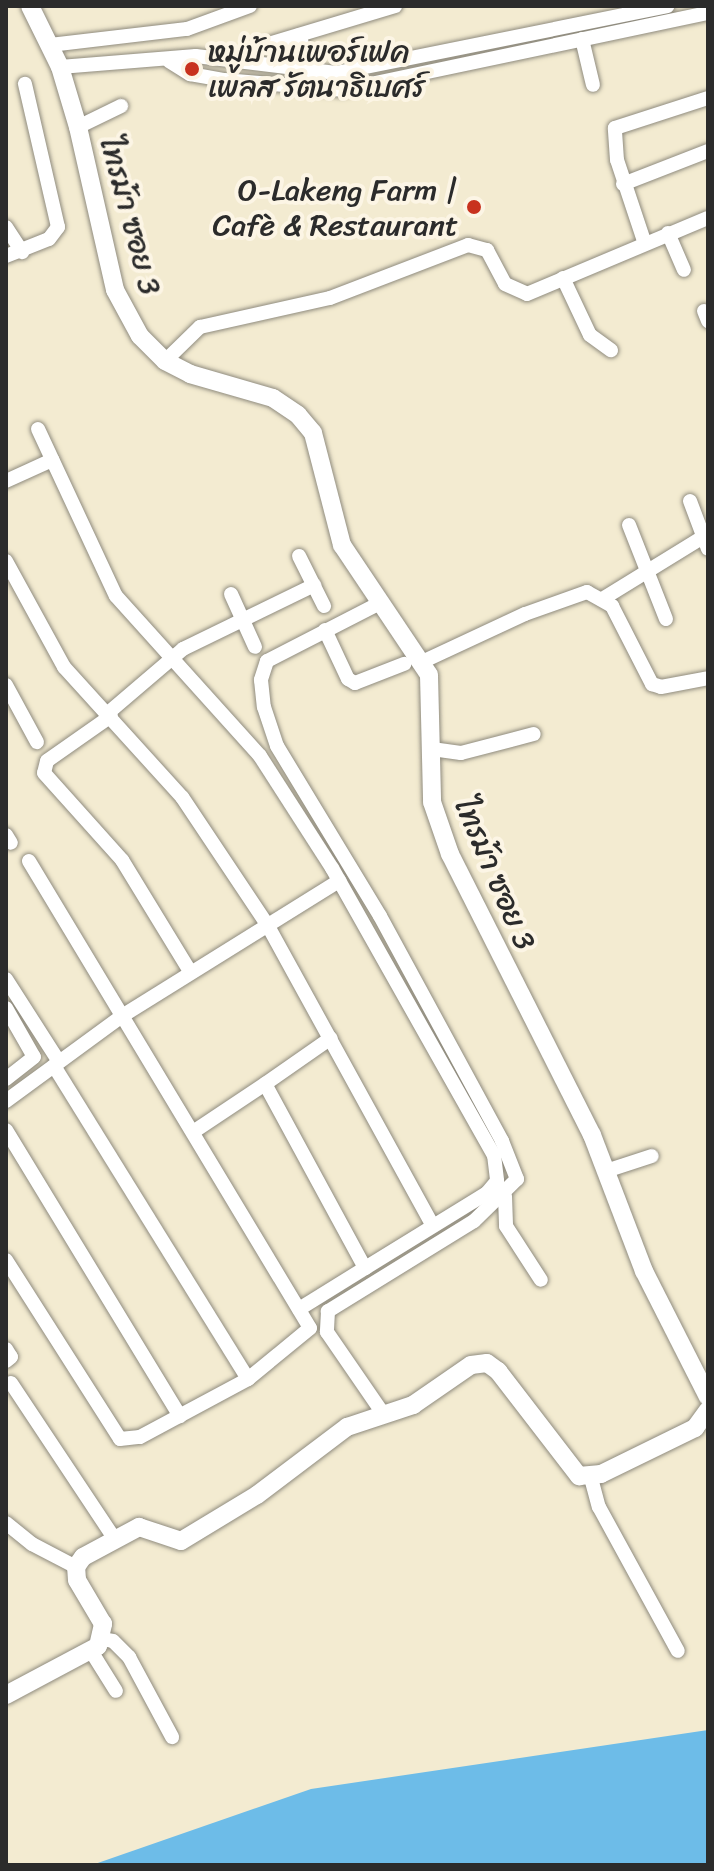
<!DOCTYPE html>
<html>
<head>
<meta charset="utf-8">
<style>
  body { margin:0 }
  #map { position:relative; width:714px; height:1871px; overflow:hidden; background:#f3ebd1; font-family:Sriracha,"Playpen Sans Thai",sans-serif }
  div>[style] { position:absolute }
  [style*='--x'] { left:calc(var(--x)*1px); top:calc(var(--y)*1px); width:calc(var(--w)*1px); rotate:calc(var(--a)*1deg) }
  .water>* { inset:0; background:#6dbce8 }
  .roads { filter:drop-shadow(0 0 2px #8f8b7e) drop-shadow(0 0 2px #8f8b7e) }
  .minor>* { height:14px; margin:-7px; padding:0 7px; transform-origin:7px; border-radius:7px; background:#fff }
  .tertiary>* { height:18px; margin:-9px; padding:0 9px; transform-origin:9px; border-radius:9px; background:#fff }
  .dots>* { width:22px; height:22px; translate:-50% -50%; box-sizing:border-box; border:4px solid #fcf5e5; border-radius:50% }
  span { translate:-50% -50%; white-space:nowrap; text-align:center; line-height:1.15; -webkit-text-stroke:8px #fcf5e5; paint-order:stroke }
  .poi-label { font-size:30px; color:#2b2b2b }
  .left { translate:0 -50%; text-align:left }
  .right { translate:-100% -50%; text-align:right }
  .street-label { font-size:30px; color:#2b2b2b }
  .frame { position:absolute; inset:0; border:8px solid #2b2b2b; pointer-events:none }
</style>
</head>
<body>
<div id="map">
  <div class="water">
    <div style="clip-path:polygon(708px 1730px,708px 1865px,92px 1865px,311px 1789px)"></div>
  </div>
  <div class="roads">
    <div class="minor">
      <div style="--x:300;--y:35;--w:49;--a:78.2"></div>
      <div style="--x:582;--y:39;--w:47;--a:76.6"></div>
      <div style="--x:50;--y:45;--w:138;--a:-6.7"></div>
      <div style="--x:187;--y:29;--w:67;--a:-20.1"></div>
      <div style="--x:262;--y:46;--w:139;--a:-16.7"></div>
      <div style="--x:169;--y:61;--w:25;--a:32"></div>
      <div style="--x:190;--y:74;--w:35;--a:10"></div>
      <div style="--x:224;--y:80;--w:118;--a:4.8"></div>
      <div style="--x:342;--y:90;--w:374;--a:-11.9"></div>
      <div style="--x:60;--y:67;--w:136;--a:-4.6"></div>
      <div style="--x:196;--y:56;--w:141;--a:6.9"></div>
      <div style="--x:336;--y:73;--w:338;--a:-11.4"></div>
      <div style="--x:78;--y:127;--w:48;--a:-26"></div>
      <div style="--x:623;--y:184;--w:91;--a:-21.2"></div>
      <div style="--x:6;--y:227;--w:30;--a:57"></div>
      <div style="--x:668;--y:233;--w:40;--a:66.6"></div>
      <div style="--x:644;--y:241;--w:85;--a:-108.4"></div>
      <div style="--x:617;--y:160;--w:32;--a:-94"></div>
      <div style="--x:615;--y:128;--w:98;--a:-17.9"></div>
      <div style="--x:6;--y:256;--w:46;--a:-21.6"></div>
      <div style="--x:49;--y:239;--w:15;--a:-53"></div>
      <div style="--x:58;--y:227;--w:147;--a:-103"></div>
      <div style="--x:563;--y:278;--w:63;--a:64.7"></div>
      <div style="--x:590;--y:335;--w:26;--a:36"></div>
      <div style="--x:704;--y:311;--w:11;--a:68"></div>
      <div style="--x:165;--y:361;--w:49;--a:-44.2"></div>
      <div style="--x:200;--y:327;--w:133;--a:-12.6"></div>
      <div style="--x:330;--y:298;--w:148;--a:-21"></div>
      <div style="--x:468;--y:245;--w:20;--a:15"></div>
      <div style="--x:487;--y:250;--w:38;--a:62"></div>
      <div style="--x:505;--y:284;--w:24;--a:24"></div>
      <div style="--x:527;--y:294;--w:196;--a:-22.8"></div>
      <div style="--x:38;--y:429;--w:184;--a:65"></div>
      <div style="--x:116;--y:596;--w:215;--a:48"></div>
      <div style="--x:260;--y:756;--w:133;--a:57.3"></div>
      <div style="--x:332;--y:868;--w:330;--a:60.6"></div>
      <div style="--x:494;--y:1155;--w:26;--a:83"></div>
      <div style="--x:497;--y:1181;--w:16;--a:130"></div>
      <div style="--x:487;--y:1193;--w:143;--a:148.4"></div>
      <div style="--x:365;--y:1268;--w:209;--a:-118.5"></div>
      <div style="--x:265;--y:1084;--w:80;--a:-34.9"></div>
      <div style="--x:6;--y:481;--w:51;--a:-24.5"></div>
      <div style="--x:690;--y:501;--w:51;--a:69.4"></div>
      <div style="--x:629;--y:525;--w:101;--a:68.5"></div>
      <div style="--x:299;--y:556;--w:56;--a:63.4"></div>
      <div style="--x:6;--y:561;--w:121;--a:61.3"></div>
      <div style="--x:64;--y:667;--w:176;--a:47.8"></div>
      <div style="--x:182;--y:797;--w:155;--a:56.3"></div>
      <div style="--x:268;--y:926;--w:340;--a:61.2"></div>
      <div style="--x:231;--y:594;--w:58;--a:65.6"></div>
      <div style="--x:604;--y:598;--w:122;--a:-31.6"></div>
      <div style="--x:378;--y:604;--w:125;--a:152.8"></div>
      <div style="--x:267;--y:661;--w:20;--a:108"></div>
      <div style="--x:261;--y:680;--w:27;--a:84"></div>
      <div style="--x:264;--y:707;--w:41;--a:71.6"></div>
      <div style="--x:277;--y:746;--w:199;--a:58.8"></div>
      <div style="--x:380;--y:916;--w:256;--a:61.5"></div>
      <div style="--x:502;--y:1141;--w:41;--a:68.5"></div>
      <div style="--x:517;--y:1179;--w:60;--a:135.7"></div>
      <div style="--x:474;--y:1221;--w:172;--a:148.3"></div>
      <div style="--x:328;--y:1311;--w:21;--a:93"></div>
      <div style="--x:327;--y:1332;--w:101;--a:55.5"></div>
      <div style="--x:325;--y:630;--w:54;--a:64.9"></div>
      <div style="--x:348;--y:679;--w:8;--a:30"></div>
      <div style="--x:355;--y:683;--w:53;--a:-21.2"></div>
      <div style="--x:424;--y:661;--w:111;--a:-25"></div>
      <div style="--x:525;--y:614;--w:66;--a:-19.5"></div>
      <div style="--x:587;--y:592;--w:29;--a:29"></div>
      <div style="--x:612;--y:606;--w:88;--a:62.9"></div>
      <div style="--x:652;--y:684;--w:9;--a:18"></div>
      <div style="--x:661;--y:687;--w:48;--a:-10.8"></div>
      <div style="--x:6;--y:685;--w:65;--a:61.5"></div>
      <div style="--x:108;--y:713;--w:99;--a:-40.5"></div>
      <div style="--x:183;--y:649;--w:146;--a:-26"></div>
      <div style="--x:111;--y:716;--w:78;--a:144.9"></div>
      <div style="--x:47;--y:761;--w:12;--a:104"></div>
      <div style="--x:44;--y:773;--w:117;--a:48.1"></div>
      <div style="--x:122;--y:860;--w:132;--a:58.6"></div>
      <div style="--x:432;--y:749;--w:29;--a:8"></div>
      <div style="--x:461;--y:753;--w:75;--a:-14.6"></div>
      <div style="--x:6;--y:835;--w:9;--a:58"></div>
      <div style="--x:6;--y:979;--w:98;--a:57.4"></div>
      <div style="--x:6;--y:1008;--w:56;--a:60.3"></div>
      <div style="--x:34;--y:1057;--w:36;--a:142"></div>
      <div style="--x:54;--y:1066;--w:368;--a:58.2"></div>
      <div style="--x:6;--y:1101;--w:144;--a:-36.2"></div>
      <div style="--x:122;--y:1016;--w:256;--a:-31.9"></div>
      <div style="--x:6;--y:1130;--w:335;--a:58.7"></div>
      <div style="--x:193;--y:1132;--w:87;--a:-33.7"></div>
      <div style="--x:606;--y:1171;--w:48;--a:-18.1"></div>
      <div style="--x:505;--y:1196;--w:30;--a:88"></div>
      <div style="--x:506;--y:1226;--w:64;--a:57.1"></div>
      <div style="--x:6;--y:1260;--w:212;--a:57.5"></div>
      <div style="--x:120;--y:1439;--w:20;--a:-6"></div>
      <div style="--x:140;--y:1437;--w:123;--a:-28.2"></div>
      <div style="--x:248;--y:1379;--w:80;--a:-39.4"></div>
      <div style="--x:310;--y:1328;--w:545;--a:-121.04"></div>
      <div style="--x:299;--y:1309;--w:78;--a:-31.8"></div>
      <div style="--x:6;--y:1349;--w:9;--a:58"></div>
      <div style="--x:11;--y:1357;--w:6;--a:141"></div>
      <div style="--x:11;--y:1383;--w:186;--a:56.4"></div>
      <div style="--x:591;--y:1478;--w:30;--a:75"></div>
      <div style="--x:599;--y:1507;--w:164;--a:61.3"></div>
      <div style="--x:6;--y:1523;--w:33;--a:39"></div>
      <div style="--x:32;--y:1544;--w:50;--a:27.6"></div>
      <div style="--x:102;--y:1639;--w:11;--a:10"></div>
      <div style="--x:113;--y:1641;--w:23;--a:45"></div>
      <div style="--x:129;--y:1657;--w:91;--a:61.7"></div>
      <div style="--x:91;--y:1651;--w:47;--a:58"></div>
    </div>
    <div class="tertiary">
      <div style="--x:30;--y:6;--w:68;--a:63.8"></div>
      <div style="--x:60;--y:67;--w:63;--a:73.3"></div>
      <div style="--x:78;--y:127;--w:167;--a:77.2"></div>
      <div style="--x:115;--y:290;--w:52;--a:61.5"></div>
      <div style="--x:140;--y:336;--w:35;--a:45"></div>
      <div style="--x:165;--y:361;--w:28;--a:27"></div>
      <div style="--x:190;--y:374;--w:86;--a:16.1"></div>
      <div style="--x:273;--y:398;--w:30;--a:34"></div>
      <div style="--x:298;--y:415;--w:23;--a:50"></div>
      <div style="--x:313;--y:433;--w:116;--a:75.5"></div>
      <div style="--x:342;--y:545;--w:156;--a:56.2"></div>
      <div style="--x:429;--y:675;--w:127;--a:88.6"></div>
      <div style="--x:432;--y:802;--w:55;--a:70.9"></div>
      <div style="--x:450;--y:854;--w:315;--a:63.2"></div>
      <div style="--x:592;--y:1135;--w:146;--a:69.1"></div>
      <div style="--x:644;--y:1271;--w:141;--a:63.1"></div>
      <div style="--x:6;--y:1695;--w:104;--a:-28"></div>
      <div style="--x:98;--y:1646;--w:23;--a:-77"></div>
      <div style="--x:103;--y:1624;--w:51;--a:-120.6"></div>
      <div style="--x:77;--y:1580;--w:13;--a:-94"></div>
      <div style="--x:76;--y:1567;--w:12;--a:-55"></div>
      <div style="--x:83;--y:1557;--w:64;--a:-28.2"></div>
      <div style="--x:139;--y:1527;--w:44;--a:18.4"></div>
      <div style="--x:181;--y:1541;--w:89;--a:-31.2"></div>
      <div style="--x:257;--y:1495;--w:113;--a:-37.1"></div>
      <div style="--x:347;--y:1427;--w:70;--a:-18.4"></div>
      <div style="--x:413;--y:1405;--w:70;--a:-34.6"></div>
      <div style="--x:471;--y:1365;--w:16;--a:-7"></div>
      <div style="--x:487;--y:1363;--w:14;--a:36"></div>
      <div style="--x:498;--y:1371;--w:133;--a:52.4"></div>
      <div style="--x:579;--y:1476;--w:22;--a:-5"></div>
      <div style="--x:601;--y:1474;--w:105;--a:-26.1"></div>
      <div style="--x:695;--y:1428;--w:22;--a:-54"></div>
    </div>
  </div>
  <div class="dots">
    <div style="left:192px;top:69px;background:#c8321e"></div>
    <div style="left:474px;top:207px;background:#c8321e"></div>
  </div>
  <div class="poi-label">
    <span class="left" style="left:208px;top:69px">หมู่บ้านเพอร์เฟค<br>เพลส รัตนาธิเบศร์</span>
    <span class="right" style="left:458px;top:207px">O-Lakeng Farm |<br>Cafè &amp; Restaurant</span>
  </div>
  <div class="street-label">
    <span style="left:130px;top:216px;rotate:75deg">ไทรม้า ซอย 3</span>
    <span style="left:495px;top:874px;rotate:67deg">ไทรม้า ซอย 3</span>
  </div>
  <div class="frame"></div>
</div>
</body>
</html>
